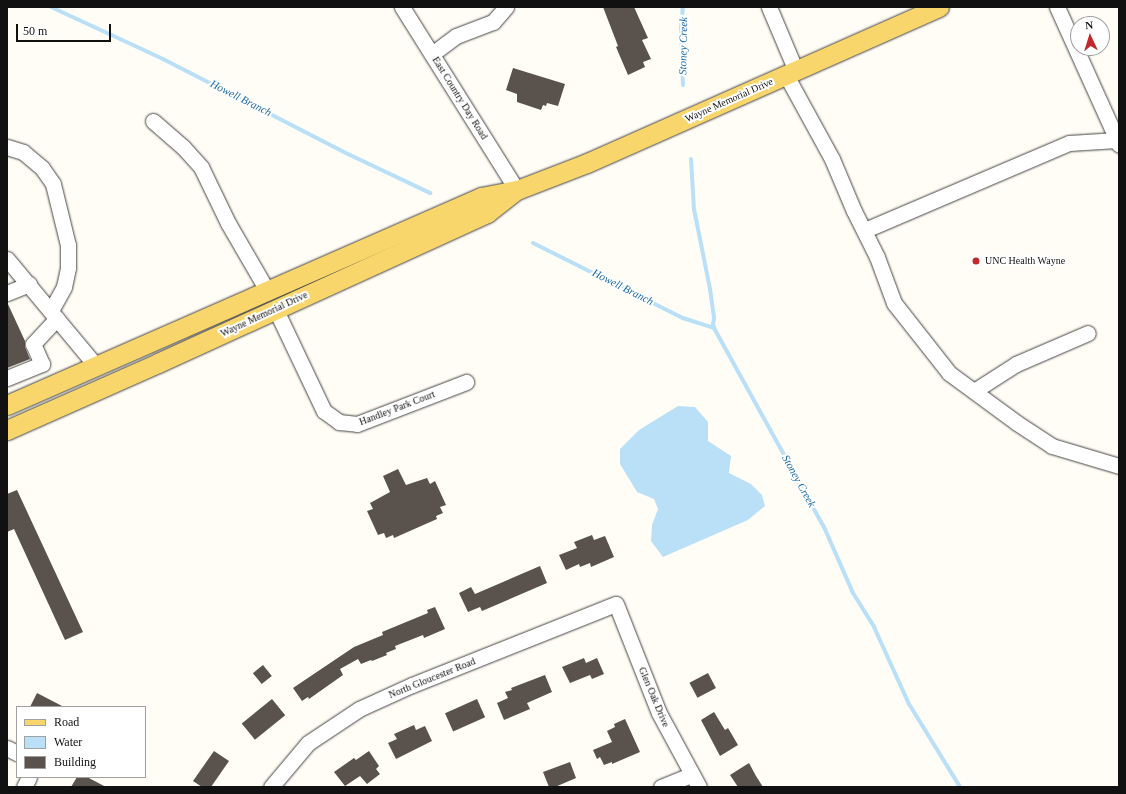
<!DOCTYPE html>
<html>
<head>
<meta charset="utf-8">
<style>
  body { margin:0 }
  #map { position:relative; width:1126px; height:794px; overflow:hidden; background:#fffdf5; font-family:Georgia,serif }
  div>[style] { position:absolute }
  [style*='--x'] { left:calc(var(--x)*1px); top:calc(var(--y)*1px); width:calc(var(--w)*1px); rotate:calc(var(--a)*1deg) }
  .water>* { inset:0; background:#b9e0f7 }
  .stream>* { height:4px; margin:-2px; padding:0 2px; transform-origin:2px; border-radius:2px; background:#b9e0f7 }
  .building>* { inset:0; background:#5a524d; transform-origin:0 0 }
  .roads { filter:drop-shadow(0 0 1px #444) drop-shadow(0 0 1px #444) }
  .minor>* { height:15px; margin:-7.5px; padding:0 7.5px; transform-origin:7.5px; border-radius:7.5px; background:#fff }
  .major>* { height:19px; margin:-9.5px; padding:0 9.5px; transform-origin:9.5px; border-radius:9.5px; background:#f9d66b }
  .dots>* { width:11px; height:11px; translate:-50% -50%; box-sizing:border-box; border:2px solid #fff; border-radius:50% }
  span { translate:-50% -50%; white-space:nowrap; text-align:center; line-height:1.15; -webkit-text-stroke:4px #fff; paint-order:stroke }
  .street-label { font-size:10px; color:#111 }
  .poi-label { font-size:10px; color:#111 }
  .left { translate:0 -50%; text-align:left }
  .water-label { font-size:11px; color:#1768a6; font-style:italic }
  .frame { position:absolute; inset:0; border:8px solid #111; pointer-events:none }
  .legend { position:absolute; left:16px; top:706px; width:130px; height:72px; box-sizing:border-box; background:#fff; border:1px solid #a0a0a0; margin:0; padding:5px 7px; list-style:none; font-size:12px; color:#111 }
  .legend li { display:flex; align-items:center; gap:8px; height:20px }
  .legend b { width:20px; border:1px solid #a0a0a0 }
  .north { position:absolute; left:1070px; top:16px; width:40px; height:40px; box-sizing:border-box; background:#fff; border:1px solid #a0a0a0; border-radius:50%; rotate:356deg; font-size:11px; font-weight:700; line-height:16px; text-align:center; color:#111 }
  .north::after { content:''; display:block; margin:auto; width:14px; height:18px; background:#c4262e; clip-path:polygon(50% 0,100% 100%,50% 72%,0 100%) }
  .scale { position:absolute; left:16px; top:24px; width:95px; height:18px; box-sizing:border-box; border:2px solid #111; border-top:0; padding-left:5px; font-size:12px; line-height:14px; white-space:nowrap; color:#111; -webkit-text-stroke:3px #fff; paint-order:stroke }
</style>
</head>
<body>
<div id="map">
  <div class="water">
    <div style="clip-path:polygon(678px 406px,695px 407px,708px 422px,708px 441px,731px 456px,729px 473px,751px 484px,762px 495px,765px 506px,748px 520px,663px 557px,651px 541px,652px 525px,658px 509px,654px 499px,637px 492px,620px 464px,620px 449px,639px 430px)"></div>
  </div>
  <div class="stream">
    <div style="--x:51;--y:7;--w:123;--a:24.9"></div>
    <div style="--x:163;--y:59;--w:210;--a:27.2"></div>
    <div style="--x:350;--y:155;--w:89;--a:25.4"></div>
    <div style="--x:683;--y:85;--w:57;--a:-92"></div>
    <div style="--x:681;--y:28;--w:21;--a:-85"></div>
    <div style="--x:691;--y:159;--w:50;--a:86.6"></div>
    <div style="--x:694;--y:209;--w:82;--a:78.7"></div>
    <div style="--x:710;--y:289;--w:29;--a:82"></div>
    <div style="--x:714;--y:318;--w:6;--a:99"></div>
    <div style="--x:713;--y:324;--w:4;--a:76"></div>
    <div style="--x:714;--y:328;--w:227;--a:61.1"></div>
    <div style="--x:824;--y:527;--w:72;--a:66.3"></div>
    <div style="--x:853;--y:593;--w:40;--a:58"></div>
    <div style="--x:874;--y:627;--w:85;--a:65.6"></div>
    <div style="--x:909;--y:704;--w:97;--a:58.4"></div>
    <div style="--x:533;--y:243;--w:168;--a:26.6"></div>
    <div style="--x:683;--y:318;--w:33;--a:18"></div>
  </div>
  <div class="building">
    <div style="clip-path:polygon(603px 7px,634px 7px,648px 38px,642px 40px,651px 59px,643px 62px,645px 67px,628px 75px,616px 47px,618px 46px)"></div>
    <div style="clip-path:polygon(513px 68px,565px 84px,558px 106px,547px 103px,546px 106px,543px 105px,541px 110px,517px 102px,517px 94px,506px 90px)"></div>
    <div style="clip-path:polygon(7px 302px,25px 341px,25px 347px,30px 359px,7px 368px)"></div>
    <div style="clip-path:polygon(398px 469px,406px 485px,427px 478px,430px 484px,435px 481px,446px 505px,440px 507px,443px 513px,436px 516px,437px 519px,394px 538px,393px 535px,386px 538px,384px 533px,378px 535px,367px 511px,373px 509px,370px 503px,390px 492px,383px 476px)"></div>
    <div style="clip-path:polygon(17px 490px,83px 632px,65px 640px,14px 529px,7px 532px,7px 494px)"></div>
    <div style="clip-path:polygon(592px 535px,594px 540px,605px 536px,614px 557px,591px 567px,590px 563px,580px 567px,579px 564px,566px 570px,559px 555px,577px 548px,574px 542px)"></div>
    <div style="clip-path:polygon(540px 566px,547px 583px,482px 611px,480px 607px,468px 612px,459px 593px,471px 587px,475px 594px)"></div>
    <div style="clip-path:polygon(435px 607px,445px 629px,424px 638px,423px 635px,395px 646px,396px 649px,386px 653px,387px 655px,372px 661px,371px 660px,361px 664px,358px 659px,340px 669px,343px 675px,309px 699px,308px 697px,302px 701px,293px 688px,354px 647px,383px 635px,382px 632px,428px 613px,427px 610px)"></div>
    <div style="clip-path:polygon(584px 658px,586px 663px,597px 658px,604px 674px,592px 679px,590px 675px,570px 683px,562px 667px)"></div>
    <div style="left:263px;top:665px;width:14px;height:13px;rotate:51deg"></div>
    <div style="left:708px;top:673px;width:17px;height:21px;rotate:62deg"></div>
    <div style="clip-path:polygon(545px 675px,552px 692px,527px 703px,530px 709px,504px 720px,497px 703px,508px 698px,505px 692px,512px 690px,511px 688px)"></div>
    <div style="clip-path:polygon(37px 693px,64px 707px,30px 707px)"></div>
    <div style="left:272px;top:699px;width:21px;height:39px;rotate:51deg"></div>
    <div style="left:477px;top:699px;width:20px;height:35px;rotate:66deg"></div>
    <div style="clip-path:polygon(714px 712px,725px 730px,728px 728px,738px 745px,720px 756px,701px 720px)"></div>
    <div style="clip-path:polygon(625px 719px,640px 752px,612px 764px,612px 762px,604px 765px,600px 757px,597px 759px,593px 750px,612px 742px,607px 731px,615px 727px,614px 724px)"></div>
    <div style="clip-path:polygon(414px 725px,416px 730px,425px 726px,432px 741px,396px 759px,388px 743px,397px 739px,394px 734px)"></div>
    <div style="clip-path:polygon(214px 751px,229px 761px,211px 787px,202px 787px,193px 781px)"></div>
    <div style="clip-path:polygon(369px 751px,379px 766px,376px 769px,380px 774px,367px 784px,360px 776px,345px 786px,334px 772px,354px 758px,356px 760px)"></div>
    <div style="clip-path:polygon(570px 762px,576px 778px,555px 787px,549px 787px,543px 772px)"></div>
    <div style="clip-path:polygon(749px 763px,756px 776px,763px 787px,738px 787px,730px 775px)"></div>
    <div style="clip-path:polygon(77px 777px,87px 777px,106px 787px,71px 787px)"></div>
  </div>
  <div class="roads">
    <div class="minor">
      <div style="--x:402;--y:7;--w:216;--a:57.9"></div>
      <div style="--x:769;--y:7;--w:69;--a:67.1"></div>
      <div style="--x:1057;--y:7;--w:146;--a:65.7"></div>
      <div style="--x:432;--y:54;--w:30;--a:-37"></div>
      <div style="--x:456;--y:36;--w:40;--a:-21"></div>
      <div style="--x:493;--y:22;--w:20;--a:-49"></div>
      <div style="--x:786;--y:75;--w:96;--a:61.3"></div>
      <div style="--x:832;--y:159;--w:56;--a:67.1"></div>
      <div style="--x:854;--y:211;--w:51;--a:63.4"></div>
      <div style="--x:877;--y:257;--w:49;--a:69.7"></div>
      <div style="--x:894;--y:303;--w:89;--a:51.8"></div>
      <div style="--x:949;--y:373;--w:84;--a:36.3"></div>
      <div style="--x:1017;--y:423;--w:42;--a:33.3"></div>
      <div style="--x:1052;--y:446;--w:70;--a:16.6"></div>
      <div style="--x:153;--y:121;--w:40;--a:41"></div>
      <div style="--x:183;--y:147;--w:27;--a:48"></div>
      <div style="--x:201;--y:167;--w:62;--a:64.3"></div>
      <div style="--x:228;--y:223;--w:80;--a:59.9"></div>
      <div style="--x:7;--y:147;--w:17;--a:17"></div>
      <div style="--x:23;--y:152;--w:25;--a:40"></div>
      <div style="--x:42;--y:168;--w:19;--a:55"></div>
      <div style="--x:53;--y:184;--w:63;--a:76.2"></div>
      <div style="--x:68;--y:245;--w:23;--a:90"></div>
      <div style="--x:68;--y:268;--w:19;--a:102"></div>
      <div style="--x:64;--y:287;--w:26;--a:119"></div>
      <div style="--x:865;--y:230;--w:222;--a:-23.1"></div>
      <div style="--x:1069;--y:143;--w:48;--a:-3.6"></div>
      <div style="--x:1117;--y:140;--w:5;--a:68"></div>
      <div style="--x:7;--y:259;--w:141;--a:50.2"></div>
      <div style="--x:7;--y:293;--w:24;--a:-22"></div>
      <div style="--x:275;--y:308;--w:114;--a:64.6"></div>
      <div style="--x:324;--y:411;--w:19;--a:36"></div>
      <div style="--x:339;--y:422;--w:18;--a:6"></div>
      <div style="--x:357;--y:424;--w:117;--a:-21.1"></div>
      <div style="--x:7;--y:378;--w:38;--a:-22"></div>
      <div style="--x:42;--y:364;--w:22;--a:-114"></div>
      <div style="--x:33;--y:344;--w:35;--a:-47"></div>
      <div style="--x:974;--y:391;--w:50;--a:-32.7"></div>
      <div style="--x:1016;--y:364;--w:78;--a:-23.3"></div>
      <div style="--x:7;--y:748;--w:11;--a:27"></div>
      <div style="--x:24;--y:787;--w:11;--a:-63"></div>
      <div style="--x:271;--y:787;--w:57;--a:-49.9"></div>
      <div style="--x:308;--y:743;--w:61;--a:-33.7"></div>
      <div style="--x:359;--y:709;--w:58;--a:-24.4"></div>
      <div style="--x:412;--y:685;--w:219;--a:-21.7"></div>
      <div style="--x:616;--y:604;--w:117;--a:68.5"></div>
      <div style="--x:659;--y:713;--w:84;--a:61.6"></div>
      <div style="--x:661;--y:787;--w:32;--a:-22"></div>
    </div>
    <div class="major">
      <div style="--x:7;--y:405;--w:518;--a:-23.69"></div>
      <div style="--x:481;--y:197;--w:37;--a:-11"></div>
      <div style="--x:517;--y:190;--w:75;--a:-21.1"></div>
      <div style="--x:587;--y:163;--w:385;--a:-23.9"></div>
      <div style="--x:7;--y:430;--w:165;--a:-23.9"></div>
      <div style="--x:158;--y:363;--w:362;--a:-24.5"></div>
      <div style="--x:487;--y:213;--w:34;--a:-38"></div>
    </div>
  </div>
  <div class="dots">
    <div style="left:976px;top:261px;background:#c4262e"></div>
  </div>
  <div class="street-label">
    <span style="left:460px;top:98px;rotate:58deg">East Country Day Road</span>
    <span style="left:729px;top:100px;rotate:-24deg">Wayne Memorial Drive</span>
    <span style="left:264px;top:314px;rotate:-25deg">Wayne Memorial Drive</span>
    <span style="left:397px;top:408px;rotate:-21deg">Handley Park Court</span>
    <span style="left:432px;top:678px;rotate:-22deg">North Gloucester Road</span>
    <span style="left:654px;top:697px;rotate:67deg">Glen Oak Drive</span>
  </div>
  <div class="poi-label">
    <span class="left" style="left:985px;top:261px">UNC Health Wayne</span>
  </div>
  <div class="water-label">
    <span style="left:683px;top:46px;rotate:-89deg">Stoney Creek</span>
    <span style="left:241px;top:98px;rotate:27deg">Howell Branch</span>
    <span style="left:623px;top:287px;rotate:27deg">Howell Branch</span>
    <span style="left:799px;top:481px;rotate:61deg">Stoney Creek</span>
  </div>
  <div class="frame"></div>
  <ul class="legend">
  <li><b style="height:5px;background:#f9d66b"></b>Road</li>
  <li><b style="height:11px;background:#b9e0f7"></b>Water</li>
  <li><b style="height:11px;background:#5a524d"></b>Building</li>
  </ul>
  <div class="north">N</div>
  <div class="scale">50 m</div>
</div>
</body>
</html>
